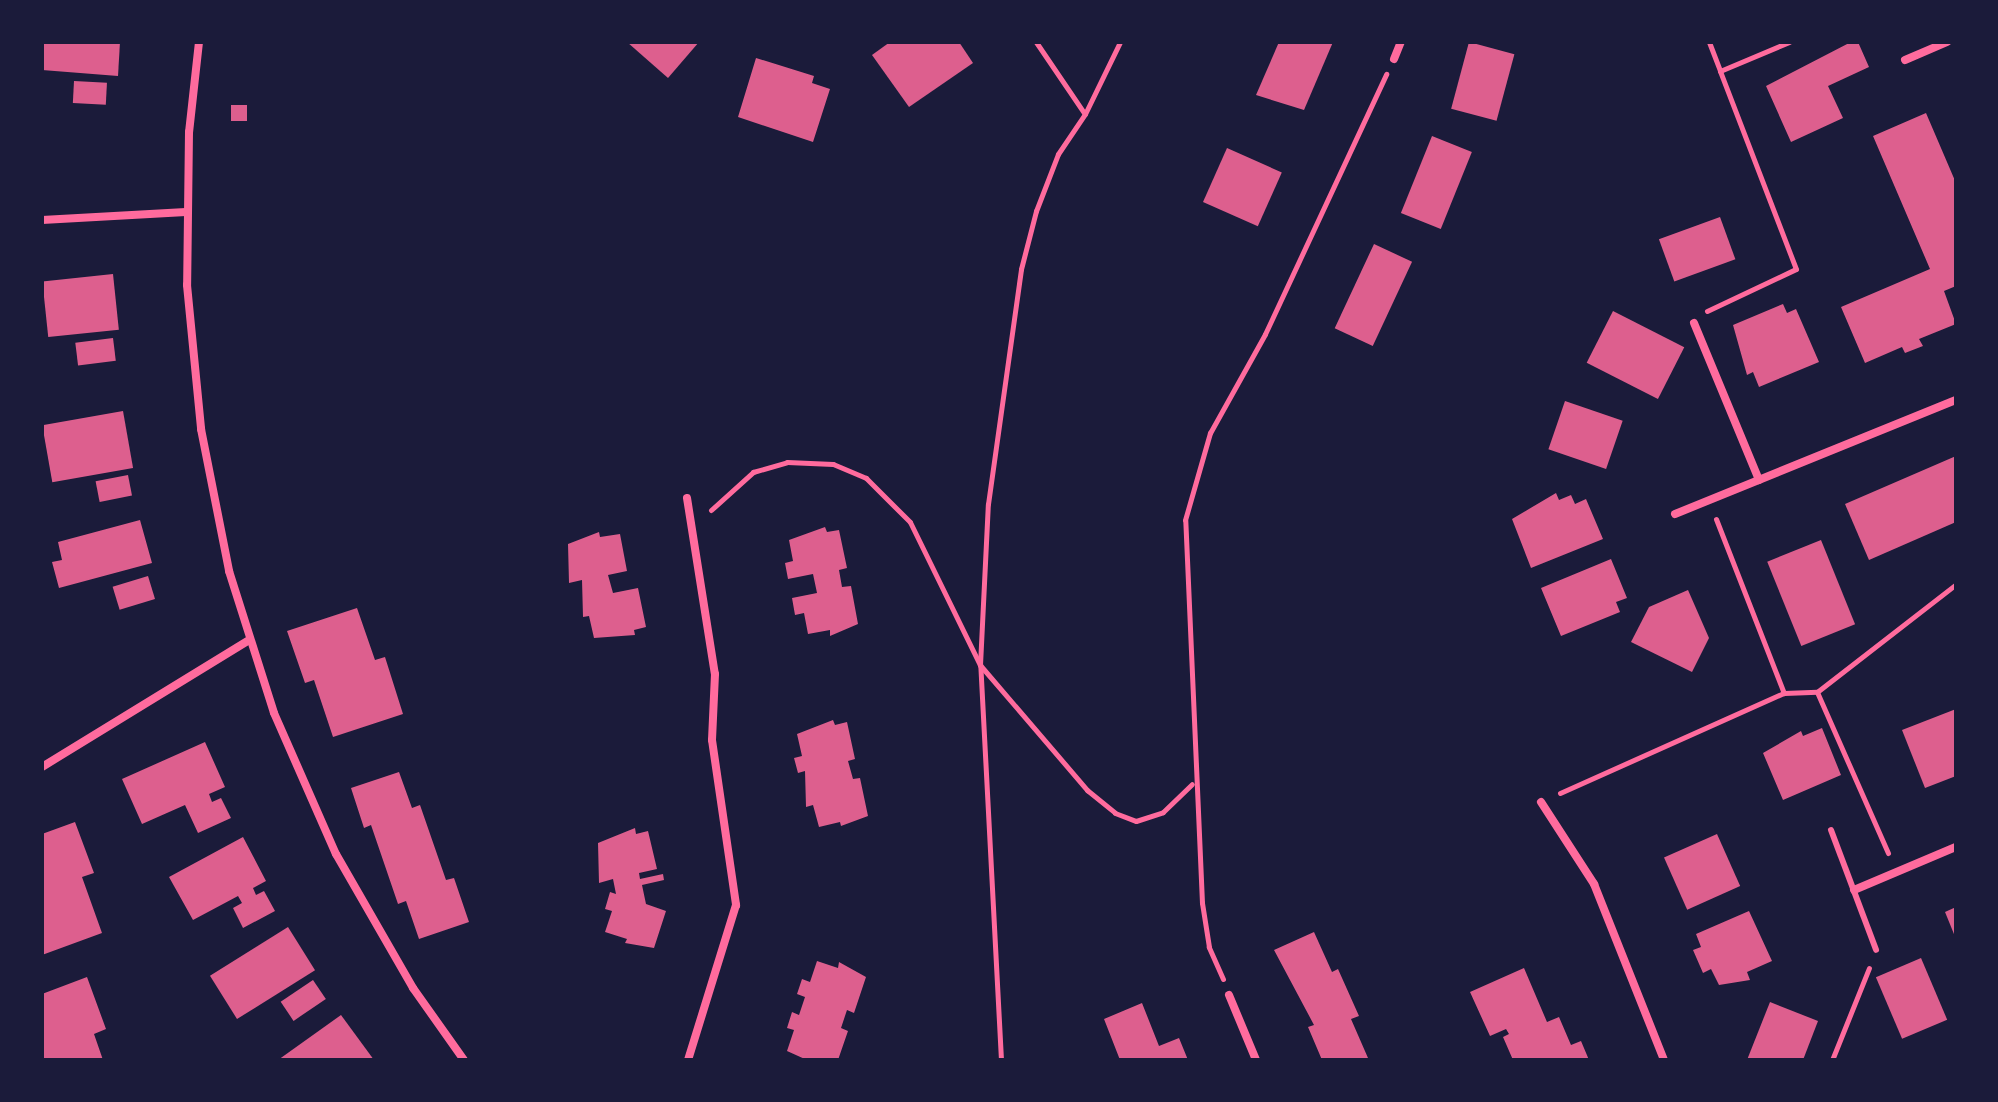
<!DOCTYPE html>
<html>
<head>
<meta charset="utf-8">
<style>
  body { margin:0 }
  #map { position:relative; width:1998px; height:1102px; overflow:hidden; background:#1b1b3a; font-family:Cabin,sans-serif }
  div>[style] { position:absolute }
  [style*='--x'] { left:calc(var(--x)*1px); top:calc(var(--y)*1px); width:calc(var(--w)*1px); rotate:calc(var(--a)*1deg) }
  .building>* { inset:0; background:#dd5f8e; transform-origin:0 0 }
  .path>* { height:5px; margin:-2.5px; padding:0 2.5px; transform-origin:2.5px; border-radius:2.5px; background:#ff6b9d }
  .service>* { height:6px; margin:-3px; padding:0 3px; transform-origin:3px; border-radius:3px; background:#ff6b9d }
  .minor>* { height:8px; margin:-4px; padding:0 4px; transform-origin:4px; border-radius:4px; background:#ff6b9d }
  span { translate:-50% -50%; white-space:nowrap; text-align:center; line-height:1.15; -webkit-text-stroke:8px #1b1b3a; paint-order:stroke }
  .frame { position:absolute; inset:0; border:44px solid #1b1b3a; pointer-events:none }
</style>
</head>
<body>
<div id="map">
  <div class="building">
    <div style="clip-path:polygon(44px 42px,120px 42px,118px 76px,42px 70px)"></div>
    <div style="clip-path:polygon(627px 42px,699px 42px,668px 78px)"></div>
    <div style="clip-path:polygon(890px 42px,959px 42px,973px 63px,909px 107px,872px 55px)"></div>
    <div style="clip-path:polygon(1279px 42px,1333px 42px,1304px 110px,1256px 95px)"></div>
    <div style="left:1469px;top:42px;width:47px;height:69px;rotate:15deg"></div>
    <div style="clip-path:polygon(1851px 42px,1858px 42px,1869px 67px,1828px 86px,1843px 118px,1791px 142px,1766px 86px)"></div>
    <div style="clip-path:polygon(756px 58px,814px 76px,812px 83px,830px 89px,813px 142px,738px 117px)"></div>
    <div style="left:74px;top:81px;width:33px;height:22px;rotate:3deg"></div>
    <div style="left:231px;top:105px;width:16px;height:16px"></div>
    <div style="clip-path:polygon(1926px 113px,1956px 183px,1956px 286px,1944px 291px,1956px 324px,1919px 339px,1923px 346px,1905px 353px,1902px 347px,1865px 363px,1841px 307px,1930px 269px,1873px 136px)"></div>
    <div style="left:1432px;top:136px;width:43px;height:83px;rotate:22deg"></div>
    <div style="left:1227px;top:148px;width:60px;height:59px;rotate:24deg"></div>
    <div style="left:1720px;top:217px;width:45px;height:65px;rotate:70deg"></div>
    <div style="left:1374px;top:244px;width:42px;height:93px;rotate:25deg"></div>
    <div style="left:113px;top:274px;width:56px;height:71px;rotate:84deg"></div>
    <div style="clip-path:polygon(1783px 304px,1787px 313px,1796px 309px,1819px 362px,1759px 387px,1753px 372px,1747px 375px,1733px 325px)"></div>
    <div style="left:1613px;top:311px;width:80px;height:58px;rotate:27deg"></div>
    <div style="left:113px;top:338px;width:23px;height:38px;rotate:83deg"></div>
    <div style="left:1565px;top:401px;width:61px;height:51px;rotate:19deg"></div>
    <div style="left:123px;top:411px;width:58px;height:82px;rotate:80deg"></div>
    <div style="clip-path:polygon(1956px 456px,1956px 522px,1869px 560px,1845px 504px)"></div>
    <div style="left:128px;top:475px;width:21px;height:33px;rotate:79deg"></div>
    <div style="clip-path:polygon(1556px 493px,1559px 500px,1571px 495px,1575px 504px,1586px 499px,1603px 539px,1531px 568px,1512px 519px)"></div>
    <div style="clip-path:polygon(140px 520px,152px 563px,59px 588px,52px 562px,62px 560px,58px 542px)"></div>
    <div style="clip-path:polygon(825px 527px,827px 532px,839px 530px,847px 568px,839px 570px,842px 587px,851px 586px,858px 624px,830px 636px,830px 630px,808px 634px,804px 613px,795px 615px,792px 598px,817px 593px,813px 574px,788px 579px,785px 563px,793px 561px,789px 540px)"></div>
    <div style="clip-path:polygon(599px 532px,600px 537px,620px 534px,627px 571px,608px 575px,613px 593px,638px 588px,646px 627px,634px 630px,635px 635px,594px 638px,589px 616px,583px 617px,582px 580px,569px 583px,568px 544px)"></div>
    <div style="left:1821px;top:540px;width:91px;height:58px;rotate:68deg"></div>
    <div style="clip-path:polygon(1611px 559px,1627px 598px,1616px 602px,1620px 612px,1561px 636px,1541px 588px)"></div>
    <div style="left:148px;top:576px;width:24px;height:37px;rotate:73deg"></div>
    <div style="clip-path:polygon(1688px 590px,1709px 638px,1692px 672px,1631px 642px,1649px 607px)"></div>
    <div style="clip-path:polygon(357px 608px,375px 660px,385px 657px,403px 714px,333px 737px,314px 680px,305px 683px,287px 631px)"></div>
    <div style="clip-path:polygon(1956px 709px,1956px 776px,1925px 788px,1902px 730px)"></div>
    <div style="clip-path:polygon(833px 720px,835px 725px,847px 722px,855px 759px,848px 761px,853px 779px,860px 778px,868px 816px,841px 826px,840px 822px,819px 827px,813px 805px,806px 807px,805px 771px,798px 773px,794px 758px,802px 756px,797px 734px)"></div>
    <div style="clip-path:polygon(1822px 728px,1841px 775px,1783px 800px,1763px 753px,1801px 731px,1803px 736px)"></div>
    <div style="clip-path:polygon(205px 742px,225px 787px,209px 794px,212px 802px,221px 798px,231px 818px,198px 833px,185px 805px,142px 824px,122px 779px)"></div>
    <div style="clip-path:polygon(399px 772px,412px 808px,420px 805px,446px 880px,454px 878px,469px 922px,419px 939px,406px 901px,398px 904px,371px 825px,364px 828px,351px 788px)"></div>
    <div style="clip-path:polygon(75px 822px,94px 873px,82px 877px,102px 933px,42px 955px,42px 834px)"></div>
    <div style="clip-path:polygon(635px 828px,636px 834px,648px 831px,657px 869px,639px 873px,640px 879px,663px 874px,664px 880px,642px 885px,646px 904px,666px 911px,654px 948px,625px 943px,627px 939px,605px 932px,612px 911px,605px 909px,610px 892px,616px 894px,613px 879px,599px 883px,598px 843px)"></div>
    <div style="left:1717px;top:834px;width:57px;height:58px;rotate:66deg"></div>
    <div style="clip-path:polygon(243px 837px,266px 881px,253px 888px,256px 895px,264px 891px,275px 911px,243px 928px,233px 908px,242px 903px,238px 896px,193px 920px,169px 877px)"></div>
    <div style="clip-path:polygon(1956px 907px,1956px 939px,1945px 912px)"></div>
    <div style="clip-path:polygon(1749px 911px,1772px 961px,1747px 972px,1750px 980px,1719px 985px,1711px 969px,1703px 973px,1693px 950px,1701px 947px,1696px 934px)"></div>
    <div style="left:288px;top:927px;width:51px;height:92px;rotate:58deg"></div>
    <div style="clip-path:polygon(1314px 932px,1332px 972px,1338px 969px,1359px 1016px,1351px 1019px,1368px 1058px,1364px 1060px,1322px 1060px,1308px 1027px,1314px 1025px,1274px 950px)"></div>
    <div style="left:1921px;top:958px;width:67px;height:49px;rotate:67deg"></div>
    <div style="clip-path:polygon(817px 961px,838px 968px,839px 962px,866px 977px,854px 1013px,847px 1010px,841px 1028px,848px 1031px,838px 1060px,807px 1060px,787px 1051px,794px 1030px,787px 1028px,792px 1012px,799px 1015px,805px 997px,797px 994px,802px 979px,810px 982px)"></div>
    <div style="clip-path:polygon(1524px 968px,1547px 1022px,1559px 1017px,1571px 1045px,1581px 1041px,1589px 1060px,1513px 1060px,1503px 1037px,1509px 1034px,1506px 1029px,1490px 1036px,1470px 992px)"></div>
    <div style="clip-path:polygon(87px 977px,106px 1029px,94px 1034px,103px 1060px,42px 1060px,42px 994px)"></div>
    <div style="left:313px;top:980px;width:23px;height:39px;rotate:56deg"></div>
    <div style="clip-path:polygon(1770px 1002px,1818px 1021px,1803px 1060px,1747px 1060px)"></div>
    <div style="clip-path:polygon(1142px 1003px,1159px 1046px,1179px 1038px,1188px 1060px,1120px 1060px,1104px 1019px)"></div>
    <div style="clip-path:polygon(341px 1015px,374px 1060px,278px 1060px)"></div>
  </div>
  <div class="path">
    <div style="--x:1036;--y:42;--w:86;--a:55.9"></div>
    <div style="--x:1709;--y:42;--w:31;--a:69"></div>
    <div style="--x:1720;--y:71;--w:75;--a:-22.8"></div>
    <div style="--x:1707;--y:311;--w:98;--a:-25.3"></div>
    <div style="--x:1796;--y:269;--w:212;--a:-111"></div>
    <div style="--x:711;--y:510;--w:57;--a:-42.1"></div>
    <div style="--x:753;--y:472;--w:35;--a:-16"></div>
    <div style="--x:787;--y:462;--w:46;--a:2.5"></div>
    <div style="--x:833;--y:464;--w:36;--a:23"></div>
    <div style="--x:866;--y:478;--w:62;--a:45"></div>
    <div style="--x:910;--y:522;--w:159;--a:63.9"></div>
    <div style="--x:980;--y:665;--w:165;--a:49.4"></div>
    <div style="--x:1087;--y:790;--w:36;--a:39"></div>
    <div style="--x:1115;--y:813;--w:22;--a:21"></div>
    <div style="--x:1136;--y:821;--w:28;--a:-18"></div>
    <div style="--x:1163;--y:812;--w:40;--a:-44"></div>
    <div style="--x:1716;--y:519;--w:187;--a:68.7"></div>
    <div style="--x:1817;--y:692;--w:176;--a:66.2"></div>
    <div style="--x:1560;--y:793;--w:245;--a:-24.1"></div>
    <div style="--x:1784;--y:693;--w:33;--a:-2"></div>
    <div style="--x:1817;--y:692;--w:176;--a:-37.8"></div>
    <div style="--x:1223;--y:979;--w:35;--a:-114"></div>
    <div style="--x:1209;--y:947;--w:45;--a:-99"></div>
    <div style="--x:1202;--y:903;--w:383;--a:-92.5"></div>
    <div style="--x:1185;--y:520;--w:91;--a:-74"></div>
    <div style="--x:1210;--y:433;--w:113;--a:-60.9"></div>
    <div style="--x:1265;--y:334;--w:287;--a:-65"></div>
    <div style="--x:1001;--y:1060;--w:396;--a:-93"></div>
    <div style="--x:980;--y:665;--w:161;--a:-87.2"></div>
    <div style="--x:988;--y:504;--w:237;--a:-82"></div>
    <div style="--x:1021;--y:269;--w:60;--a:-75.5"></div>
    <div style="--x:1036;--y:211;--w:61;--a:-68.9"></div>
    <div style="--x:1058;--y:154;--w:48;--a:-56"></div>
    <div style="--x:1085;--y:114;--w:80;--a:-64.1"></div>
    <div style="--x:1832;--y:1060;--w:99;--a:-68.1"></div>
  </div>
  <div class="service">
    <div style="--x:1831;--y:830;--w:128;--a:69.4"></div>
  </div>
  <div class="minor">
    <div style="--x:199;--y:42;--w:91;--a:96.3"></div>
    <div style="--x:189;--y:132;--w:153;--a:90.7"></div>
    <div style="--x:187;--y:285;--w:145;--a:84.4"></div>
    <div style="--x:201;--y:429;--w:145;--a:78.8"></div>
    <div style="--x:229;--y:571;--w:149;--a:72.4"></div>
    <div style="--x:274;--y:713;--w:154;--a:66.3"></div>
    <div style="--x:336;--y:854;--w:155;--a:60.1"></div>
    <div style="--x:413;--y:988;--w:88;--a:54.7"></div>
    <div style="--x:1394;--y:59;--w:18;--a:-68"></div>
    <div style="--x:1905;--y:60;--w:46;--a:-23.2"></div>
    <div style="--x:42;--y:220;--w:144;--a:-3.2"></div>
    <div style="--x:1694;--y:323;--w:170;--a:67.5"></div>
    <div style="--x:687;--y:498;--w:178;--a:81"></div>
    <div style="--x:715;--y:674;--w:66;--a:92.6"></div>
    <div style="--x:712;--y:740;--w:167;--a:81.7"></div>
    <div style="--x:736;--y:905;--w:162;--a:107.2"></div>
    <div style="--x:1675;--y:514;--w:303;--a:-22.1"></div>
    <div style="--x:42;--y:767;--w:243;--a:-31.5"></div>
    <div style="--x:1541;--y:802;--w:98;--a:57.1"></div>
    <div style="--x:1594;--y:884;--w:189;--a:68.3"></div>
    <div style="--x:1854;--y:890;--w:111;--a:-22.9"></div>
    <div style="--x:1229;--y:995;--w:70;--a:67.4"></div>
  </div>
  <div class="frame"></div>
</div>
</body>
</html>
